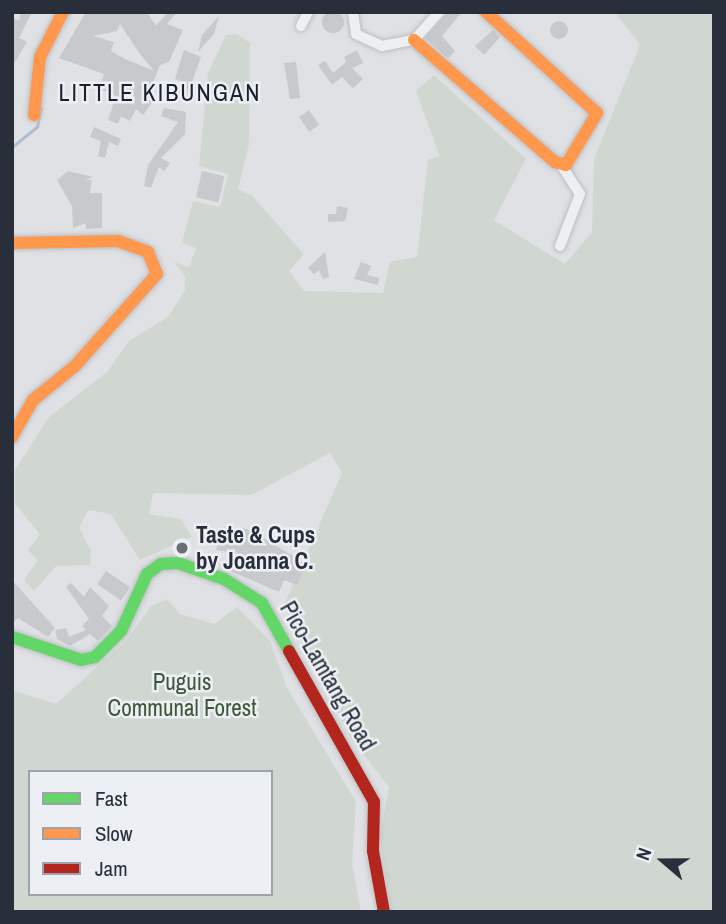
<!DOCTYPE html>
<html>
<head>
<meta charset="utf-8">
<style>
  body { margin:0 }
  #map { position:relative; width:726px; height:924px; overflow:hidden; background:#dfe1e4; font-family:"Archivo Narrow",sans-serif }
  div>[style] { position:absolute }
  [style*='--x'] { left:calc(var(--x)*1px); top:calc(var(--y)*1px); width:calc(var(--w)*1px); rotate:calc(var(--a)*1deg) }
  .green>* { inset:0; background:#d0d7d0 }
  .stream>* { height:2.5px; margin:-1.25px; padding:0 1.25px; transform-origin:1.25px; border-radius:1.25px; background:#afbece }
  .building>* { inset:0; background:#c7c9cc; transform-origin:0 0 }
  .round { border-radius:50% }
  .roads { filter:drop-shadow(0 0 2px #bdbfc2) drop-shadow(0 0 2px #bdbfc2) }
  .street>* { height:10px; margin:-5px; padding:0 5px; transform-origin:5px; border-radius:5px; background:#eeeff0 }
  .fast>* { height:12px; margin:-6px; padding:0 6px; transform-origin:6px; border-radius:6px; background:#63d668 }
  .slow>* { height:12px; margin:-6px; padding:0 6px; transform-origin:6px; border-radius:6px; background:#ff974d }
  .jam>* { height:12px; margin:-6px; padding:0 6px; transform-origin:6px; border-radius:6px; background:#b3261e }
  .dots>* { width:19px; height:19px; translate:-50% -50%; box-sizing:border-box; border:4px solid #eceff4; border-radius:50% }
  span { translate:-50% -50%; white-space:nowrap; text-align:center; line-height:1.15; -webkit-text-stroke:5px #eceff4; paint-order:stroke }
  .poi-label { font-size:23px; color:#282f3b; font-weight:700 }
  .left { translate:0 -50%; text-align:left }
  .street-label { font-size:23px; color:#282f3b }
  .park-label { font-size:23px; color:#3d5636 }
  .neighbourhood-label { font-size:24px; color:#1a202c; letter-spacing:2px }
  .frame { position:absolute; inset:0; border:14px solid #282f3b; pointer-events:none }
  .legend { position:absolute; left:28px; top:770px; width:245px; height:126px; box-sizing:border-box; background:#eceff4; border:2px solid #9ea2aa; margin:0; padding:9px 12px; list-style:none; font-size:21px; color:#282f3b }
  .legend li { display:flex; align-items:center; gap:14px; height:35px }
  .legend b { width:35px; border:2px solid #9ea2aa }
  .north { position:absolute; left:628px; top:826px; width:70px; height:70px; -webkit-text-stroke:5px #eceff4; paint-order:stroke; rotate:290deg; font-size:19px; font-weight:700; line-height:28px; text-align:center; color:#282f3b }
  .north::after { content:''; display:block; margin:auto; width:24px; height:32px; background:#282f3b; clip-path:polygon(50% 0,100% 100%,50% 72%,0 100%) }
</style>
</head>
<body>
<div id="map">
  <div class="green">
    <div style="clip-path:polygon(615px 12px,714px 12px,714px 912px,391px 912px,380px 836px,389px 787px,352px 740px,284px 605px,342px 473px,330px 453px,251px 495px,153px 493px,149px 514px,181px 519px,192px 537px,140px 560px,111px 514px,89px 510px,79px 527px,91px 551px,90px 565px,56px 566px,34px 591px,24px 580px,38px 560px,28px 550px,40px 534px,15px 504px,15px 470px,49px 417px,107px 372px,129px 341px,168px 317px,185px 290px,185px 276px,174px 262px,189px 267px,196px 248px,182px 243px,193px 201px,220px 207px,228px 174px,199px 166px,208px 73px,226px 35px,237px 34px,250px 43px,249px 144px,238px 189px,252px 196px,304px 254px,289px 271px,304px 291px,383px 293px,390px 262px,417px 257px,428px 159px,440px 157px,416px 91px,434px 75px,526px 159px,494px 220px,565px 264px,592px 232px,594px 159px,640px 45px)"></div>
    <div style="clip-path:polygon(evenodd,167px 599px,180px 614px,214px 624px,237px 607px,270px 641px,287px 688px,356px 802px,352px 863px,361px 912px,12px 912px,12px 690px,56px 704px,126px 641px,151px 606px,167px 599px,30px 772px,271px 772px,271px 894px,30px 894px,30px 772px)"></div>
  </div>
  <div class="stream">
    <div style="--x:12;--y:147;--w:32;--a:-39"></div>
    <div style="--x:37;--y:127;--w:19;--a:-78"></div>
  </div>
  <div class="building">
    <div class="round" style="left:322px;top:11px;width:22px;height:22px"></div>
    <div style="clip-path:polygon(21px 12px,32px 12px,19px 38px,27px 42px,12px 67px,12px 17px,19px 21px)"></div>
    <div style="clip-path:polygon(evenodd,86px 12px,147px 12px,156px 26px,168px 12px,177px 12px,167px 24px,183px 30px,169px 62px,160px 65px,148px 95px,154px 100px,143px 115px,136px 109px,130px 121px,121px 116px,118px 124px,108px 120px,116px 96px,99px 89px,104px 74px,59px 58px,86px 12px,120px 24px,140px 54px,154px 71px,125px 59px,111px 51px,114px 42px,93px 36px,117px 31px,120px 24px)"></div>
    <div style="clip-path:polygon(448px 12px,462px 12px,442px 36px,455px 51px,448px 58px,425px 38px)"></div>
    <div style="clip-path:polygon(219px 16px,214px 34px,198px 52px,202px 35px)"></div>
    <div class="round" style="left:550px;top:21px;width:18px;height:18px"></div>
    <div style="clip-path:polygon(493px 30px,500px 37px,484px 55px,475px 46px)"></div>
    <div style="clip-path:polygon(184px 50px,201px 57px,186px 99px,178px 97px,180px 81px,175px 79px)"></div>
    <div style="clip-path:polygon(357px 50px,363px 63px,352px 68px,363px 79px,353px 88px,342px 77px,332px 85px,318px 65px,325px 61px,333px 73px,346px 62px,344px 57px)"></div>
    <div style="clip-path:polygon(296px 62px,300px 98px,290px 99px,284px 63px)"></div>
    <div style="clip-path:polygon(164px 108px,186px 112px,185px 134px,161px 158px,170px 163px,164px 171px,159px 167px,151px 188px,144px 186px,148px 165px,178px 122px,161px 116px)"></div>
    <div style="left:309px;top:110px;width:18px;height:12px;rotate:56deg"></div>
    <div style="clip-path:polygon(94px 127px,121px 139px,118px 146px,109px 142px,105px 158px,98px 156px,101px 141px,90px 137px)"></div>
    <div style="clip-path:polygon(68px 171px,93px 177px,85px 180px,92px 180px,90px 193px,102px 193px,102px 228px,86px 229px,86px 223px,73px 228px,72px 206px,57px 180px)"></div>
    <div style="left:202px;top:171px;width:23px;height:27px;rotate:13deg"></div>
    <div style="clip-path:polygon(337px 206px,348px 208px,345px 221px,328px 222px,328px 214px,336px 214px)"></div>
    <div style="clip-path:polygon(325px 252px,329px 277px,323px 279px,319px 270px,314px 274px,308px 268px)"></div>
    <div style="clip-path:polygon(361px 262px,371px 266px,367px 275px,379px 278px,378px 285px,354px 279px)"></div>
    <div style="clip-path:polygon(224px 527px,247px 529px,307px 564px,297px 585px,284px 580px,279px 592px,231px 571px,238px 553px,216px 550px)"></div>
    <div style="left:106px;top:571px;width:29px;height:16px;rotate:34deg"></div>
    <div style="clip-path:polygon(12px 580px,55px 628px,48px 637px,18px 618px,12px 624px)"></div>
    <div style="clip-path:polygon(71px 583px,84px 597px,90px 587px,109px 606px,102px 616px,112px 626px,98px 641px,90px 634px,70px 646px,57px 639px,55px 630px,66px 628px,69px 637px,86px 630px,82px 626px,89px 619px,66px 587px)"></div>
  </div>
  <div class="roads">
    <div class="street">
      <div style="--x:353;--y:12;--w:22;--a:82"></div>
      <div style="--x:356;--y:34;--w:29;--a:25"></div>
      <div style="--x:382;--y:46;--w:33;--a:-11"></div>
      <div style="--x:414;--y:40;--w:38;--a:-48"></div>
      <div style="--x:301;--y:26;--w:16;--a:-63"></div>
      <div style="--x:560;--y:246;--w:56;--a:-69"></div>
      <div style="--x:580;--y:194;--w:33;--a:-123"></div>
    </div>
    <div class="fast">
      <div style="--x:12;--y:637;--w:73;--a:18.4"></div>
      <div style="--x:81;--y:660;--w:14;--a:-12"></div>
      <div style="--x:95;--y:657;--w:37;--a:-45"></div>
      <div style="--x:121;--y:631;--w:63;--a:-65.5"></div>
      <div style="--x:147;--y:574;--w:17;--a:-36"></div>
      <div style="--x:161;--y:564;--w:17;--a:-3"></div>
      <div style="--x:178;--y:563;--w:49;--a:19.2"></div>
      <div style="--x:224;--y:579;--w:45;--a:32.3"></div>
      <div style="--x:262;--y:603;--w:55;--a:60.6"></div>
    </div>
    <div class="slow">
      <div style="--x:414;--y:40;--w:186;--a:40.9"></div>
      <div style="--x:555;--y:162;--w:11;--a:15"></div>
      <div style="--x:566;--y:165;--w:61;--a:-59.2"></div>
      <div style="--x:597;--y:113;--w:150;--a:-137.7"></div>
      <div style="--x:34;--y:115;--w:58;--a:-84.1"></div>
      <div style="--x:40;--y:57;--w:51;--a:-62.9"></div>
      <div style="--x:12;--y:243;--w:106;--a:-1.1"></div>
      <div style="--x:118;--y:241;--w:32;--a:20"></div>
      <div style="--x:148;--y:252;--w:24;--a:68"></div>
      <div style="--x:157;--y:274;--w:123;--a:131.7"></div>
      <div style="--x:75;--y:366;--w:54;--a:141"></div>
      <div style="--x:33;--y:400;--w:43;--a:119.6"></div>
    </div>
    <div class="jam">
      <div style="--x:289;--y:651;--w:173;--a:60.6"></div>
      <div style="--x:374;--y:802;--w:49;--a:91.2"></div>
      <div style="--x:373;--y:851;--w:62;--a:79.8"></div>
    </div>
  </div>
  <div class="dots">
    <div style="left:182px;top:548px;background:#686d76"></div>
  </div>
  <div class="poi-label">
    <span class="left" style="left:196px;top:548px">Taste &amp; Cups<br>by Joanna C.</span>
  </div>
  <div class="street-label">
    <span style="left:328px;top:676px;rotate:60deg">Pico-Lamtang Road</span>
  </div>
  <div class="park-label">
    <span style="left:182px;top:695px">Puguis<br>Communal Forest</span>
  </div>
  <div class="neighbourhood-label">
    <span style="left:160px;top:93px">LITTLE KIBUNGAN</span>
  </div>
  <div class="frame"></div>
  <ul class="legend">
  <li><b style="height:9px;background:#63d668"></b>Fast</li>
  <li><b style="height:9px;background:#ff974d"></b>Slow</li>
  <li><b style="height:9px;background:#b3261e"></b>Jam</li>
  </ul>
  <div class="north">N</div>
</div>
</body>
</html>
